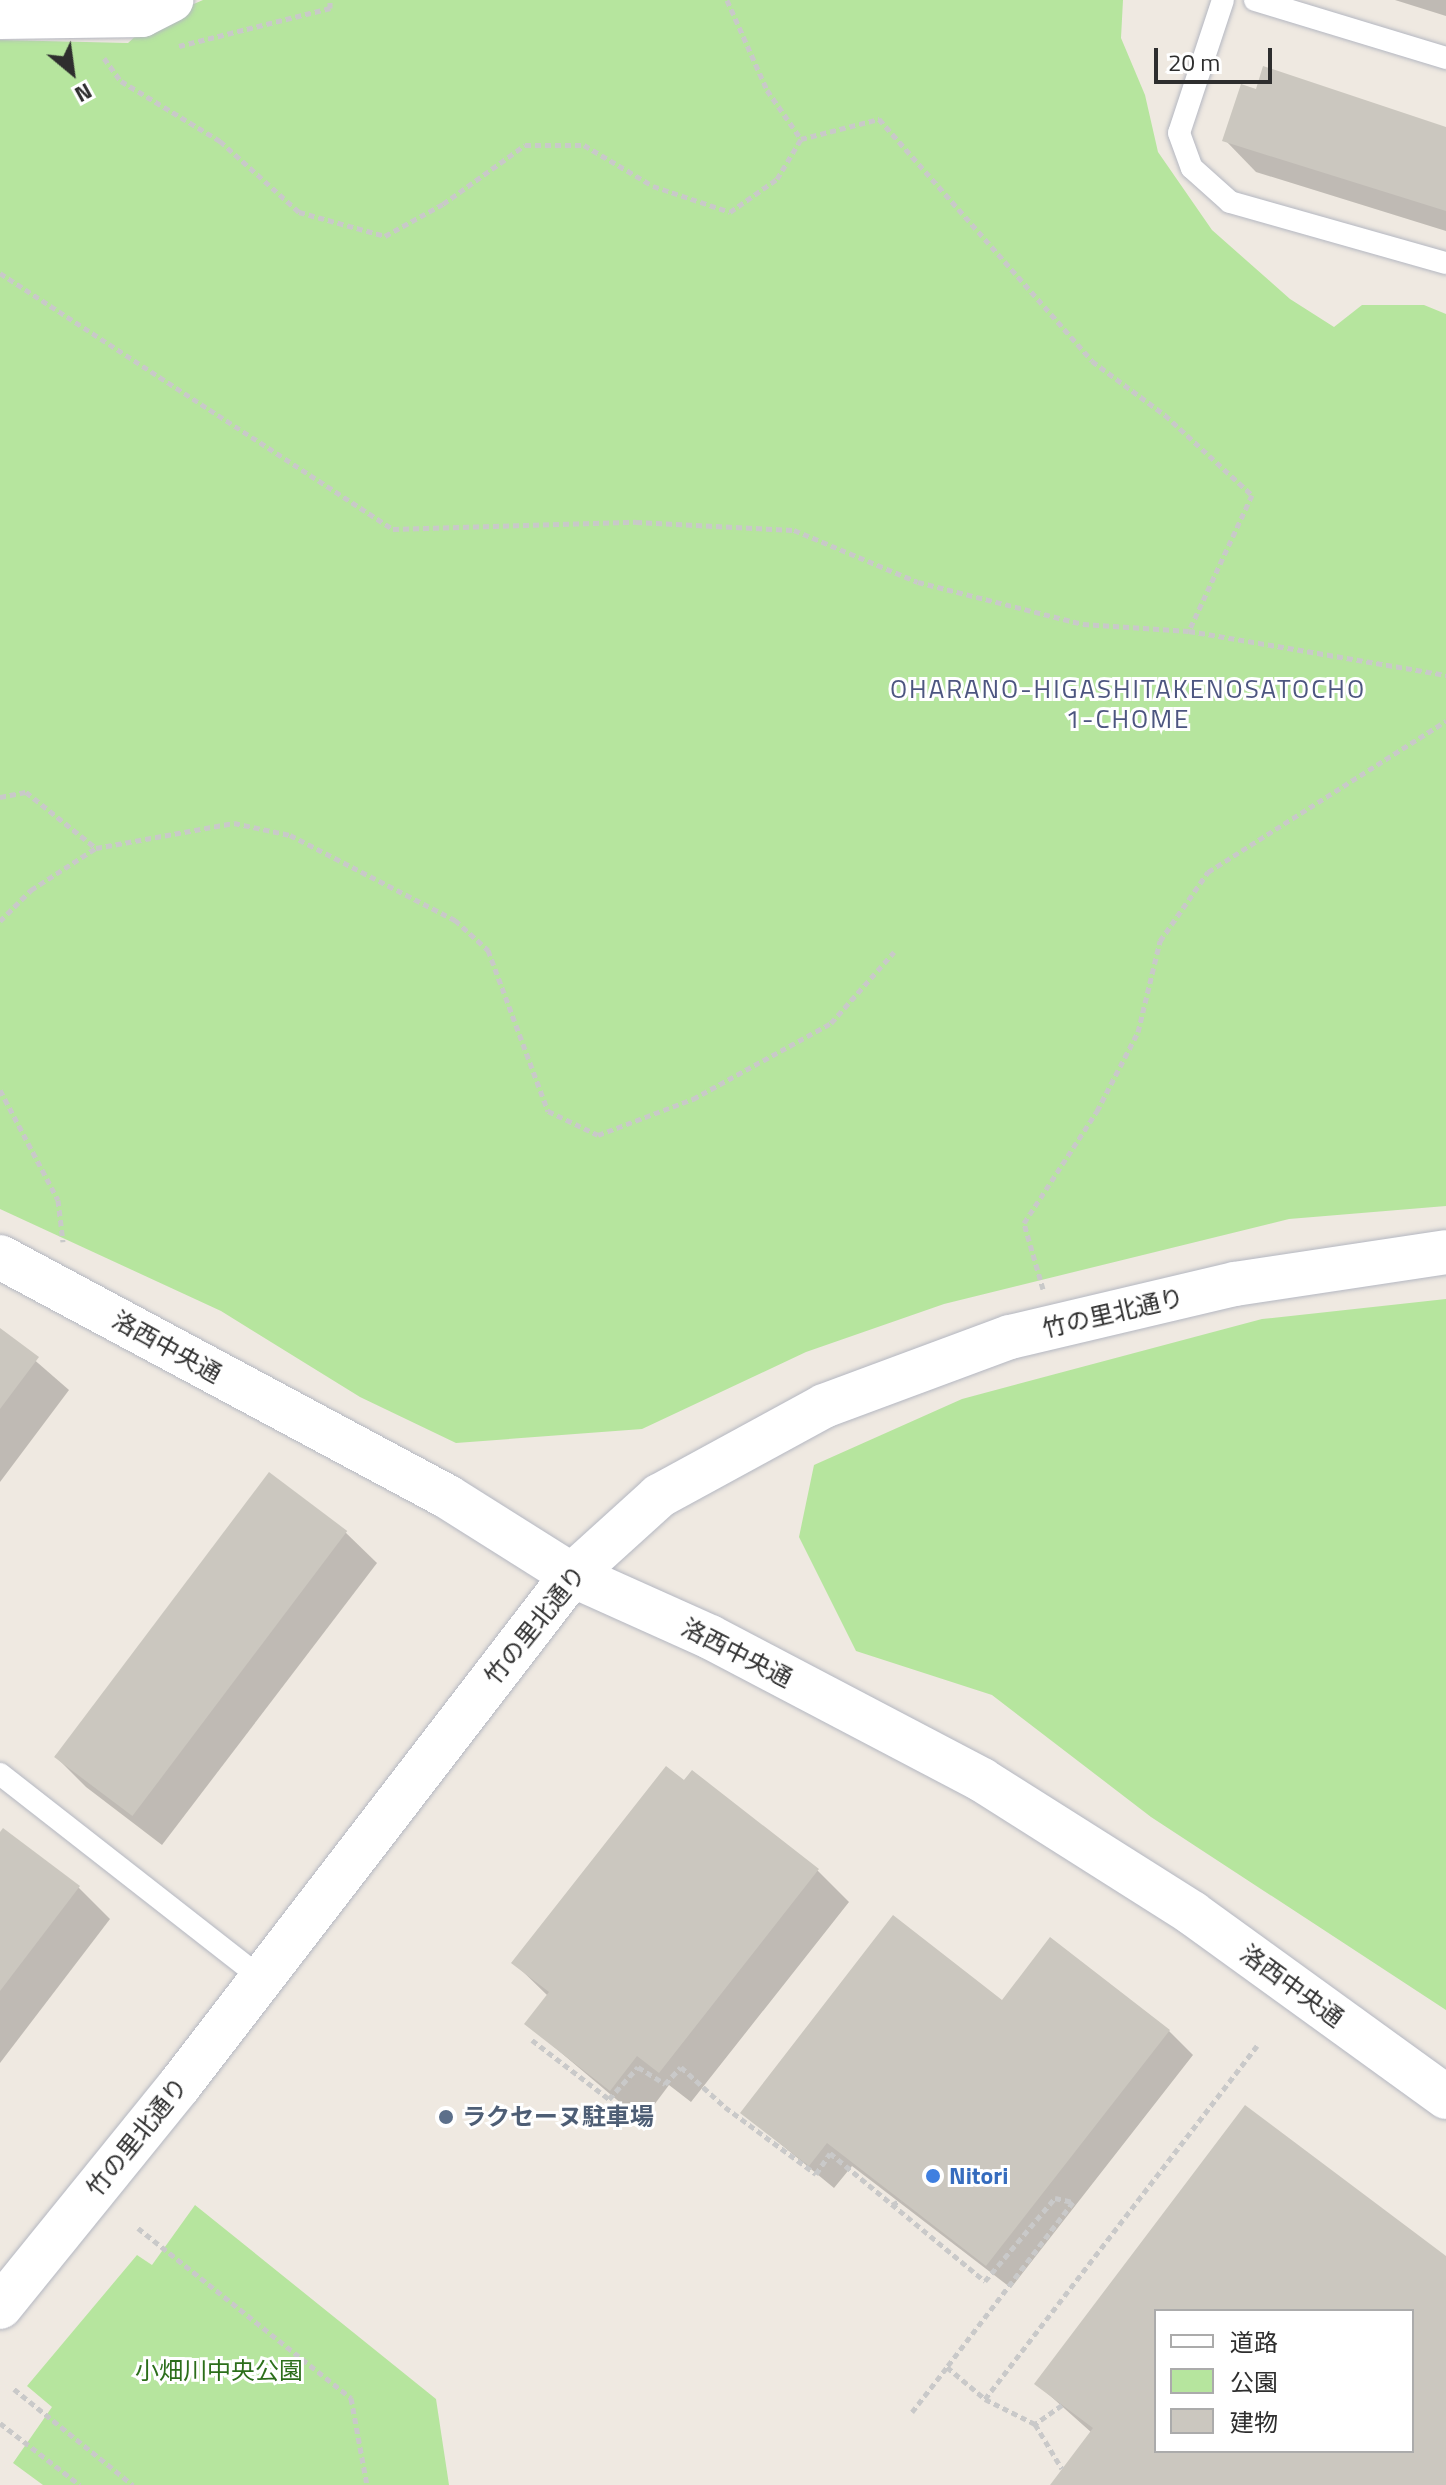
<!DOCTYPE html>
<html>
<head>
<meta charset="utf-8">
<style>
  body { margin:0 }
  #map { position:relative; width:1446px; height:2485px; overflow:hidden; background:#efe9e1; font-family:"Titillium Web","Noto Sans JP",sans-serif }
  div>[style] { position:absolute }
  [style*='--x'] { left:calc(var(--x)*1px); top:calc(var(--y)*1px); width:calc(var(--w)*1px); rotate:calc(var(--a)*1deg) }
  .green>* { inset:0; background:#b6e59e }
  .shadow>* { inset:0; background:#0003 }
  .building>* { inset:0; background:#cbc7bf; transform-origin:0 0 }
  .path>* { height:5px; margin-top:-2.5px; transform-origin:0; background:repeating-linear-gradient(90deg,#c9c9c9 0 6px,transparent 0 10px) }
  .roads { filter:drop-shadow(0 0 2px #b4b7c1) drop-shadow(0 0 2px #b4b7c1) }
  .service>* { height:22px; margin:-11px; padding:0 11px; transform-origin:11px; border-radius:11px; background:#fff }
  .minor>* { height:44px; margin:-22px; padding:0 22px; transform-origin:22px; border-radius:22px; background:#fff }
  .tertiary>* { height:44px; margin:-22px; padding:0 22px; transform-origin:22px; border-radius:22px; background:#fff }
  .dots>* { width:22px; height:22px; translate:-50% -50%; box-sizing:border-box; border:4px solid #fff; border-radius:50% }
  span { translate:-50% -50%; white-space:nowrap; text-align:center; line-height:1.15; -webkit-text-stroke:6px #fff; paint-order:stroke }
  .street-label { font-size:24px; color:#2e2e2e }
  .service-label { font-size:24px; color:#4e5e75; font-weight:700 }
  .left { translate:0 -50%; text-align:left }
  .shop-label { font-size:24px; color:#366cbe; font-weight:700 }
  .park-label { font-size:24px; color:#2c6e1b }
  .neighbourhood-label { font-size:26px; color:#4d5680; letter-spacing:2px }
  .legend { position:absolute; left:1154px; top:2309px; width:260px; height:144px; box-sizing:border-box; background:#fff; border:2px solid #ababab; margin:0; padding:10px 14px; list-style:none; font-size:24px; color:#2e2e2e }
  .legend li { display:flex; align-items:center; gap:16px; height:40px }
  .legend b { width:40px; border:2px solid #ababab }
  .north { position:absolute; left:32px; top:32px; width:80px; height:80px; -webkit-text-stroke:6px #fff; paint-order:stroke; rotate:151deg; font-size:22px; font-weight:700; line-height:32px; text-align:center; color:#2e2e2e }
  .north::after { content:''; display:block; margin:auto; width:28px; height:36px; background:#2e2e2e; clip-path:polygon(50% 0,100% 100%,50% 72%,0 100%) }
  .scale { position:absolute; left:1154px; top:48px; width:118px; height:36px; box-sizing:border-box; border:4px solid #2e2e2e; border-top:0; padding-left:10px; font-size:24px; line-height:28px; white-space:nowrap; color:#2e2e2e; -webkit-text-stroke:6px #fff; paint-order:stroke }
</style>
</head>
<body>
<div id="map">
  <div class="green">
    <div style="clip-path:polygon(203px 0,1123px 0,1121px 38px,1145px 95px,1158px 152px,1212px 230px,1290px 299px,1334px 327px,1362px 305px,1424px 305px,1446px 314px,1446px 1206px,1289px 1219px,944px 1304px,806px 1352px,642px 1429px,456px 1443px,360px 1397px,221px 1311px,0 1209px,0 40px,128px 43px,150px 23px)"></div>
    <div style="clip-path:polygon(1446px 1299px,1446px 2010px,1151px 1817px,992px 1695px,856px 1651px,799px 1537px,814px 1465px,962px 1399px,1262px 1319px)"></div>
    <div style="clip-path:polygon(195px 2205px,436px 2399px,449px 2485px,43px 2485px,13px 2463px,52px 2407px,27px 2386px,137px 2255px,152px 2265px)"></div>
  </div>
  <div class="shadow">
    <div style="clip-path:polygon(1395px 0,1446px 0,1446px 16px)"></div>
    <div style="clip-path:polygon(1258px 91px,1446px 129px,1446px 231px,1256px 172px,1225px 140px)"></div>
    <div style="clip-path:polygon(0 1330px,69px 1390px,0 1482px)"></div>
    <div style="clip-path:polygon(345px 1532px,377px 1563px,162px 1845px,86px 1787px,55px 1756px)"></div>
    <div style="clip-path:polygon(692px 1772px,818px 1871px,849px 1902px,691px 2102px,669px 2085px,642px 2121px,527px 2024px,548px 1996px,514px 1963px)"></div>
    <div style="clip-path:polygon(0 1836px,79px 1888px,110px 1919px,0 2063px)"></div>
    <div style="clip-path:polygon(1002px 2002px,1169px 2031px,1193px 2055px,1011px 2288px,852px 2166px,834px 2188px,743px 2113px)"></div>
    <div style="clip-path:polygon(evenodd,1245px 2108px,1446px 2258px,1446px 2485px,1052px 2485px,1092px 2433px,1037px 2384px,1245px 2108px,1156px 2311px,1412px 2311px,1412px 2451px,1156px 2451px,1156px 2311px)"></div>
  </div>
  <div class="building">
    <div style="clip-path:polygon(1263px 66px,1446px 127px,1446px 211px,1222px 141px,1241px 84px,1256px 89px)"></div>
    <div style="clip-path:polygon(0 1328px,39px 1357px,0 1409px)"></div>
    <div style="left:269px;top:1472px;width:98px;height:357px;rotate:37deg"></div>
    <div style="clip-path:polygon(666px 1766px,684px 1780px,692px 1770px,819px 1869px,659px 2073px,637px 2056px,610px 2091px,524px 2024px,549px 1992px,511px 1963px)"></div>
    <div style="clip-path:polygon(3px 1828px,80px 1886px,0 1991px,0 1832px)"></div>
    <div style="clip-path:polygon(893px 1915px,1002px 2000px,1050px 1937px,1170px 2030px,986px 2266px,827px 2143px,809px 2166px,740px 2113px)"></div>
    <div style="clip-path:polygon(evenodd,1245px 2105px,1446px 2256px,1446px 2485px,1050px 2485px,1093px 2428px,1034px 2384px,1245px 2105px,1156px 2311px,1412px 2311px,1412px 2451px,1156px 2451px,1156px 2311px)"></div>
  </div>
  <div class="path">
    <div style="--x:727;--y:0;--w:98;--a:66"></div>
    <div style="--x:767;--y:90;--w:60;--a:55.2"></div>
    <div style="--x:801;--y:139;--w:81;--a:-14.4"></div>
    <div style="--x:879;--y:119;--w:322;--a:48.6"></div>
    <div style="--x:1092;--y:361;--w:91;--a:36.5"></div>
    <div style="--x:1165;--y:415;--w:118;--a:42.6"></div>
    <div style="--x:1252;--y:495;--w:150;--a:114.9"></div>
    <div style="--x:179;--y:46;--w:156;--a:-14.1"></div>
    <div style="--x:330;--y:8;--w:8;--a:-90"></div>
    <div style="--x:104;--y:58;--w:29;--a:54"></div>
    <div style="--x:121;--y:81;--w:116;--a:31.2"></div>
    <div style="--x:220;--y:141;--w:106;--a:41.9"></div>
    <div style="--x:299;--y:212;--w:89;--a:15.6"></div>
    <div style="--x:385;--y:236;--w:66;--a:-28.9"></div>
    <div style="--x:443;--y:204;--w:101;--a:-35.7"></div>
    <div style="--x:525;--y:145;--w:59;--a:0"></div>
    <div style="--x:584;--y:145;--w:80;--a:30.7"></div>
    <div style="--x:653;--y:186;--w:81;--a:18.7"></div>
    <div style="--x:730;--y:212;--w:57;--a:-35.1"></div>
    <div style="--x:777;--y:179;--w:47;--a:-59"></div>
    <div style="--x:0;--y:273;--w:469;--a:33.1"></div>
    <div style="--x:393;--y:529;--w:243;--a:-1.7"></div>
    <div style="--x:636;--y:522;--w:158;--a:2.9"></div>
    <div style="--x:794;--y:530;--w:134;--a:22.8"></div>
    <div style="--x:918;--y:582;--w:170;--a:14.3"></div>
    <div style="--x:1083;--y:624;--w:106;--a:3.8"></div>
    <div style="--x:1189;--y:631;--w:261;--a:9.7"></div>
    <div style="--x:0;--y:797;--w:26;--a:-11"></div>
    <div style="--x:26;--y:792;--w:90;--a:38.7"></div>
    <div style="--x:96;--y:848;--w:140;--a:-10.3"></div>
    <div style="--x:234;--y:823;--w:57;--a:12.1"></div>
    <div style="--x:290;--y:835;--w:186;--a:27.3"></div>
    <div style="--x:455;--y:920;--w:45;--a:42.3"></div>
    <div style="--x:488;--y:950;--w:172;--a:69.6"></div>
    <div style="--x:548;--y:1111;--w:55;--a:25.6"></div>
    <div style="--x:598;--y:1135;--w:102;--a:-20.8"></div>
    <div style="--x:693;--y:1099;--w:158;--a:-28.8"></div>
    <div style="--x:831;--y:1023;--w:95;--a:-48.4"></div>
    <div style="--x:0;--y:921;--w:44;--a:-45"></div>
    <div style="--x:31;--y:890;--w:77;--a:-32.9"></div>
    <div style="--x:0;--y:1090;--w:124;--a:62.2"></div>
    <div style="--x:58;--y:1200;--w:42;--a:83.2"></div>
    <div style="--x:1043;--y:1289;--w:69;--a:-106.1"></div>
    <div style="--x:1024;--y:1223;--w:134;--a:-56.9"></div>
    <div style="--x:1097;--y:1111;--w:89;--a:-62.6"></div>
    <div style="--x:1138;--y:1032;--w:94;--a:-76.4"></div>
    <div style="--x:1160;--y:941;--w:84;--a:-55.2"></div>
    <div style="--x:1208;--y:872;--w:282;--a:-32.4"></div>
    <div style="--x:532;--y:2040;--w:97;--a:37.5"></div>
    <div style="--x:609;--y:2099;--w:43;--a:-47.8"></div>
    <div style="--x:638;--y:2067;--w:32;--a:32"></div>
    <div style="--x:665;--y:2084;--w:23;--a:-47"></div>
    <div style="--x:681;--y:2067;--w:59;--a:42.3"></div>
    <div style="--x:725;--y:2107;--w:113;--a:36.4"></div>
    <div style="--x:816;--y:2174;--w:25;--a:-56"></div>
    <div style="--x:830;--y:2153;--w:201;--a:39.6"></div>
    <div style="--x:985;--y:2281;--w:109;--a:-49.9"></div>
    <div style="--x:1055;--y:2198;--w:18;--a:13"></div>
    <div style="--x:1073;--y:2202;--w:208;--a:127.4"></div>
    <div style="--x:892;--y:2205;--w:10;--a:-29"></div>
    <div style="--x:138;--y:2228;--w:273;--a:38.6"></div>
    <div style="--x:351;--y:2398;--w:88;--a:79.6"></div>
    <div style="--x:14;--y:2389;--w:153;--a:38.9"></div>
    <div style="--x:1062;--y:2405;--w:33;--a:145"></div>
    <div style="--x:1035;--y:2424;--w:56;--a:-153.4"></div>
    <div style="--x:985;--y:2399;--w:446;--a:-52.4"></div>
    <div style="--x:912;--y:2412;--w:57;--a:-52.1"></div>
    <div style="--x:947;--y:2367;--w:50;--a:40.1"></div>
    <div style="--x:0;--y:2423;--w:101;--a:37.8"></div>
    <div style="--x:1035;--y:2424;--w:52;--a:59"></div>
  </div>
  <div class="roads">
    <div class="service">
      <div style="--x:1223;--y:0;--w:140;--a:108.3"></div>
      <div style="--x:1179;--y:133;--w:37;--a:70"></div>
      <div style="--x:1192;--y:168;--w:51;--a:41.8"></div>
      <div style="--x:1230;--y:202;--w:224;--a:15.8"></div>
      <div style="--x:1255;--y:0;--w:200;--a:16.9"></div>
      <div style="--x:0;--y:1774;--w:331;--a:38"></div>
    </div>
    <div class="minor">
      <div style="--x:0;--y:17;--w:142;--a:-0.8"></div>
      <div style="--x:142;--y:15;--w:33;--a:-27"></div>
    </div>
    <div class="tertiary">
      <div style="--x:0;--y:1257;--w:508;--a:28.18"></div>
      <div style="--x:448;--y:1497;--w:146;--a:32.2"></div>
      <div style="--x:572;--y:1575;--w:151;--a:24.2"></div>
      <div style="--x:710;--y:1637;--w:307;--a:27.7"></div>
      <div style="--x:982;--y:1780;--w:249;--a:32.3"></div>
      <div style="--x:1192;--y:1913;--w:314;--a:35.9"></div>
      <div style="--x:0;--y:2307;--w:284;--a:-51"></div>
      <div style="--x:179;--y:2086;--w:645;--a:-52.44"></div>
      <div style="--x:572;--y:1575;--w:118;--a:-42.2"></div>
      <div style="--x:659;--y:1496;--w:188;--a:-28.6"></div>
      <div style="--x:824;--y:1406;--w:198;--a:-20.4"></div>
      <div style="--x:1010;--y:1337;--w:231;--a:-13.3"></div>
      <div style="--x:1235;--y:1284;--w:213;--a:-8.6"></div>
    </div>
  </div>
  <div class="dots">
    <div style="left:446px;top:2117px;background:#5c6f8a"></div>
    <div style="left:933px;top:2176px;background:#3f7fe0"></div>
  </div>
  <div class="street-label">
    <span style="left:1113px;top:1313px;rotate:-13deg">竹の里北通り</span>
    <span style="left:167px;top:1347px;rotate:29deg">洛西中央通</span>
    <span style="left:535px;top:1625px;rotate:-51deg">竹の里北通り</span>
    <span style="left:737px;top:1653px;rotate:27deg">洛西中央通</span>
    <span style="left:1292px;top:1986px;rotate:36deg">洛西中央通</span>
    <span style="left:137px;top:2137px;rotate:-51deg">竹の里北通り</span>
  </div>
  <div class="service-label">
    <span class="left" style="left:462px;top:2117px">ラクセーヌ駐車場</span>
  </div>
  <div class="shop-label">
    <span class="left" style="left:949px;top:2176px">Nitori</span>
  </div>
  <div class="park-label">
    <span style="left:219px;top:2371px">小畑川中央公園</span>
  </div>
  <div class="neighbourhood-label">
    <span style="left:1128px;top:704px">OHARANO-HIGASHITAKENOSATOCHO<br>1-CHOME</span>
  </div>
  <ul class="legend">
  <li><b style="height:10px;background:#fff"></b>道路</li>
  <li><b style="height:22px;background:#b6e59e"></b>公園</li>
  <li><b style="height:22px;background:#cbc7bf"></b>建物</li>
  </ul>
  <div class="north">N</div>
  <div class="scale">20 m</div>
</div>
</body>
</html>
